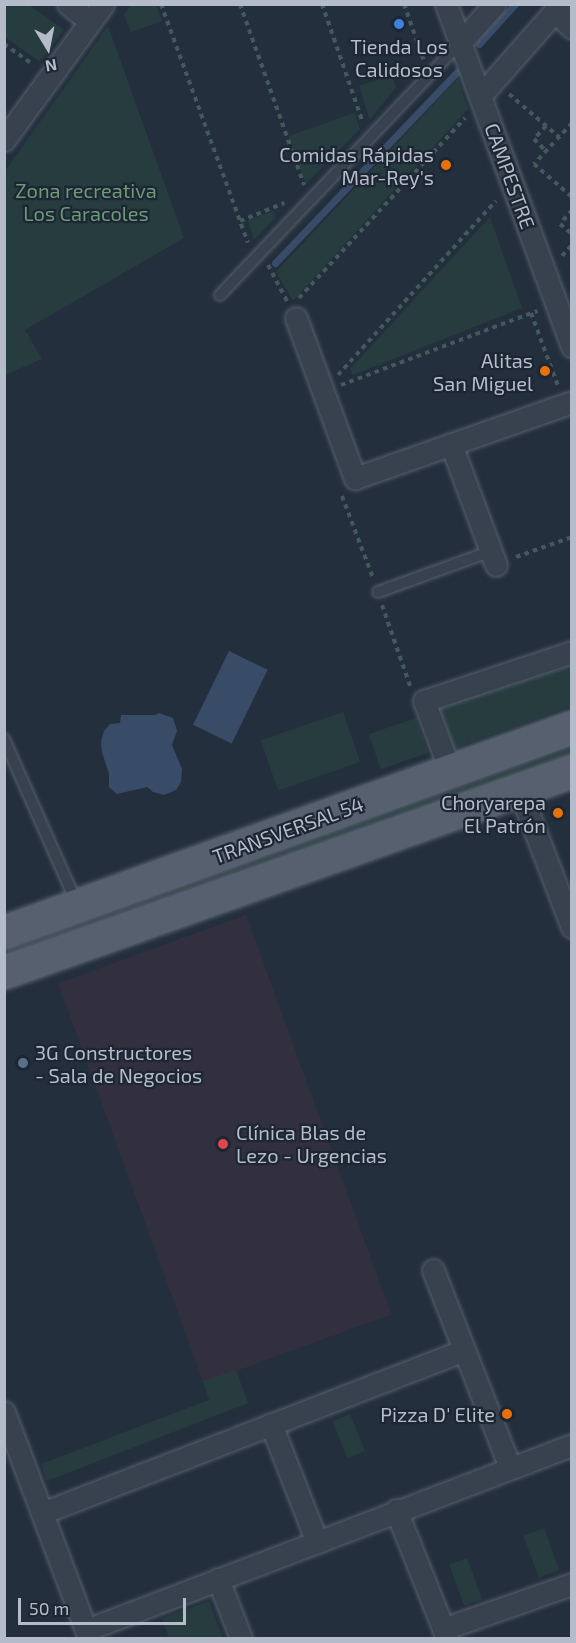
<!DOCTYPE html>
<html>
<head>
<meta charset="utf-8">
<style>
  body { margin:0 }
  #map { position:relative; width:576px; height:1643px; overflow:hidden; background:#242f3e; font-family:"Exo 2",sans-serif }
  div>[style] { position:absolute }
  [style*='--x'] { left:calc(var(--x)*1px); top:calc(var(--y)*1px); width:calc(var(--w)*1px); rotate:calc(var(--a)*1deg) }
  .medical>* { inset:0; background:#32303f; transform-origin:0 0 }
  .green>* { inset:0; background:#263c3f; transform-origin:0 0 }
  .water>* { inset:0; background:#394c67; transform-origin:0 0 }
  .stream>* { height:7px; margin:-3.5px; padding:0 3.5px; transform-origin:3.5px; border-radius:3.5px; background:#394c67 }
  .path>* { height:4px; margin-top:-2px; transform-origin:0; background:repeating-linear-gradient(90deg,#44595c 0 4.5px,transparent 0 9px) }
  .roads { filter:drop-shadow(0 0 2px #565f6c) drop-shadow(0 0 2px #565f6c) }
  .service>* { height:10px; margin:-5px; padding:0 5px; transform-origin:5px; border-radius:5px; background:#38414e }
  .minor>* { height:21px; margin:-10.5px; padding:0 10.5px; transform-origin:10.5px; border-radius:10.5px; background:#38414e }
  .primary>* { height:33px; margin:-16.5px; padding:0 16.5px; transform-origin:16.5px; border-radius:16.5px; background:#56606e }
  .dots>* { width:16px; height:16px; translate:-50% -50%; box-sizing:border-box; border:3px solid #1d2633; border-radius:50% }
  span { translate:-50% -50%; white-space:nowrap; text-align:center; line-height:1.15; -webkit-text-stroke:4.5px #1d2633; paint-order:stroke }
  .poi-label { font-size:20px; color:#b4bcc9 }
  .right { translate:-100% -50%; text-align:right }
  .left { translate:0 -50%; text-align:left }
  .street-label { font-size:20px; color:#b4bcc9 }
  .park-label { font-size:20px; color:#6b9a76 }
  .frame { position:absolute; inset:0; border:6px solid #b4bcc9; pointer-events:none }
  .north { position:absolute; left:18px; top:18px; width:60px; height:60px; -webkit-text-stroke:4px #1d2633; paint-order:stroke; rotate:170deg; font-size:16px; font-weight:700; line-height:24px; text-align:center; color:#b4bcc9 }
  .north::after { content:''; display:block; margin:auto; width:21px; height:27px; background:#b4bcc9; clip-path:polygon(50% 0,100% 100%,50% 72%,0 100%) }
  .scale { position:absolute; left:18px; top:1598px; width:168px; height:27px; box-sizing:border-box; border:3px solid #b4bcc9; border-top:0; padding-left:8px; font-size:18px; line-height:21px; white-space:nowrap; color:#b4bcc9; -webkit-text-stroke:4px #1d2633; paint-order:stroke }
</style>
</head>
<body>
<div id="map">
  <div class="medical">
    <div style="left:246px;top:915px;width:425px;height:200px;rotate:70deg"></div>
  </div>
  <div class="green">
    <div style="clip-path:polygon(5px 4px,29px 5px,64px 30px,40px 62px,5px 37px)"></div>
    <div style="clip-path:polygon(132px 4px,156px 5px,162px 21px,131px 32px,124px 15px)"></div>
    <div style="clip-path:polygon(108px 26px,184px 238px,25px 330px,42px 359px,5px 375px,5px 171px)"></div>
    <div style="clip-path:polygon(392px 75px,396px 87px,370px 120px,359px 86px)"></div>
    <div style="clip-path:polygon(458px 78px,468px 109px,293px 301px,276px 272px)"></div>
    <div style="clip-path:polygon(354px 113px,360px 129px,306px 184px,289px 136px)"></div>
    <div style="clip-path:polygon(273px 211px,276px 217px,254px 240px,248px 220px)"></div>
    <div style="clip-path:polygon(490px 217px,522px 308px,353px 375px,350px 369px)"></div>
    <div style="clip-path:polygon(571px 661px,571px 706px,452px 749px,435px 706px)"></div>
    <div style="left:343px;top:712px;width:53px;height:87px;rotate:71deg"></div>
    <div style="left:416px;top:718px;width:37px;height:50px;rotate:71deg"></div>
    <div style="clip-path:polygon(571px 748px,571px 758px,5px 959px,4px 947px)"></div>
    <div style="clip-path:polygon(236px 1370px,248px 1403px,47px 1481px,41px 1464px,209px 1400px,203px 1381px)"></div>
    <div style="left:350px;top:1414px;width:40px;height:19px;rotate:68deg"></div>
    <div style="left:544px;top:1528px;width:45px;height:22px;rotate:70deg"></div>
    <div style="left:467px;top:1558px;width:44px;height:19px;rotate:70deg"></div>
    <div style="clip-path:polygon(209px 1601px,223px 1638px,169px 1638px,162px 1618px)"></div>
  </div>
  <div class="water">
    <div style="left:229px;top:651px;width:43px;height:82px;rotate:26deg"></div>
    <div style="clip-path:polygon(159px 713px,173px 718px,177px 731px,172px 745px,182px 769px,181px 782px,176px 790px,164px 795px,153px 792px,147px 787px,117px 794px,109px 787px,109px 774px,102px 752px,101px 742px,104px 731px,110px 724px,120px 723px,121px 715px,155px 715px)"></div>
  </div>
  <div class="stream">
    <div style="--x:479;--y:44;--w:54;--a:-48"></div>
    <div style="--x:275;--y:263;--w:264;--a:-46.4"></div>
  </div>
  <div class="path">
    <div style="--x:161;--y:4;--w:254;--a:70"></div>
    <div style="--x:240;--y:4;--w:192;--a:70.5"></div>
    <div style="--x:322;--y:4;--w:126;--a:71"></div>
    <div style="--x:404;--y:4;--w:60;--a:70.7"></div>
    <div style="--x:4;--y:44;--w:35;--a:35"></div>
    <div style="--x:509;--y:94;--w:66;--a:40.7"></div>
    <div style="--x:572;--y:123;--w:56;--a:132.8"></div>
    <div style="--x:534;--y:164;--w:50;--a:41"></div>
    <div style="--x:546;--y:126;--w:18;--a:133"></div>
    <div style="--x:534;--y:139;--w:17;--a:45"></div>
    <div style="--x:572;--y:210;--w:18;--a:131"></div>
    <div style="--x:560;--y:224;--w:16;--a:40"></div>
    <div style="--x:240;--y:221;--w:48;--a:-22.2"></div>
    <div style="--x:562;--y:256;--w:15;--a:-48"></div>
    <div style="--x:268;--y:265;--w:41;--a:62.2"></div>
    <div style="--x:299;--y:298;--w:245;--a:-47.3"></div>
    <div style="--x:531;--y:313;--w:78;--a:69.7"></div>
    <div style="--x:338;--y:375;--w:235;--a:-47.8"></div>
    <div style="--x:341;--y:385;--w:210;--a:-20.7"></div>
    <div style="--x:342;--y:496;--w:88;--a:69.3"></div>
    <div style="--x:516;--y:557;--w:59;--a:-19.7"></div>
    <div style="--x:382;--y:605;--w:86;--a:70.9"></div>
  </div>
  <div class="roads">
    <div class="service">
      <div style="--x:220;--y:295;--w:348;--a:-46.4"></div>
      <div style="--x:378;--y:592;--w:120;--a:-19.9"></div>
      <div style="--x:4;--y:739;--w:180;--a:66.1"></div>
    </div>
    <div class="minor">
      <div style="--x:68;--y:4;--w:28;--a:38"></div>
      <div style="--x:446;--y:4;--w:365;--a:69.8"></div>
      <div style="--x:554;--y:11;--w:25;--a:43"></div>
      <div style="--x:460;--y:43;--w:52;--a:-48.1"></div>
      <div style="--x:480;--y:96;--w:123;--a:-48.6"></div>
      <div style="--x:4;--y:140;--w:168;--a:-53.9"></div>
      <div style="--x:296;--y:318;--w:171;--a:69.8"></div>
      <div style="--x:355;--y:478;--w:230;--a:-19.3"></div>
      <div style="--x:451;--y:444;--w:129;--a:69.6"></div>
      <div style="--x:450;--y:770;--w:74;--a:-110.6"></div>
      <div style="--x:424;--y:701;--w:156;--a:-18.3"></div>
      <div style="--x:519;--y:789;--w:148;--a:69"></div>
      <div style="--x:433;--y:1270;--w:212;--a:68.7"></div>
      <div style="--x:4;--y:1412;--w:241;--a:69.4"></div>
      <div style="--x:271;--y:1424;--w:127;--a:68.7"></div>
      <div style="--x:396;--y:1510;--w:138;--a:68.3"></div>
      <div style="--x:42;--y:1513;--w:452;--a:-21.1"></div>
      <div style="--x:218;--y:1579;--w:63;--a:68.7"></div>
      <div style="--x:443;--y:1629;--w:137;--a:-19.2"></div>
      <div style="--x:86;--y:1630;--w:520;--a:-20.84"></div>
    </div>
    <div class="primary">
      <div style="--x:4;--y:932;--w:604;--a:-19.85"></div>
      <div style="--x:4;--y:972;--w:603;--a:-19.49"></div>
    </div>
  </div>
  <div class="dots">
    <div style="left:399px;top:24px;background:#3f7fe0"></div>
    <div style="left:446px;top:165px;background:#e8710a"></div>
    <div style="left:545px;top:371px;background:#e8710a"></div>
    <div style="left:558px;top:813px;background:#e8710a"></div>
    <div style="left:23px;top:1063px;background:#5c6f8a"></div>
    <div style="left:223px;top:1144px;background:#e0444e"></div>
    <div style="left:507px;top:1414px;background:#e8710a"></div>
  </div>
  <div class="poi-label">
    <span style="left:399px;top:58px">Tienda Los<br>Calidosos</span>
    <span class="right" style="left:434px;top:166px">Comidas Rápidas<br>Mar-Rey's</span>
    <span class="right" style="left:533px;top:372px">Alitas<br>San Miguel</span>
    <span class="right" style="left:546px;top:814px">Choryarepa<br>El Patrón</span>
    <span class="left" style="left:35px;top:1064px">3G Constructores<br>- Sala de Negocios</span>
    <span class="left" style="left:236px;top:1144px">Clínica Blas de<br>Lezo - Urgencias</span>
    <span class="right" style="left:495px;top:1414px">Pizza D' Elite</span>
  </div>
  <div class="street-label">
    <span style="left:510px;top:176px;rotate:70deg">CAMPESTRE</span>
    <span style="left:288px;top:830px;rotate:-20deg">TRANSVERSAL 54</span>
  </div>
  <div class="park-label">
    <span style="left:86px;top:202px">Zona recreativa<br>Los Caracoles</span>
  </div>
  <div class="frame"></div>
  <div class="north">N</div>
  <div class="scale">50 m</div>
</div>
</body>
</html>
